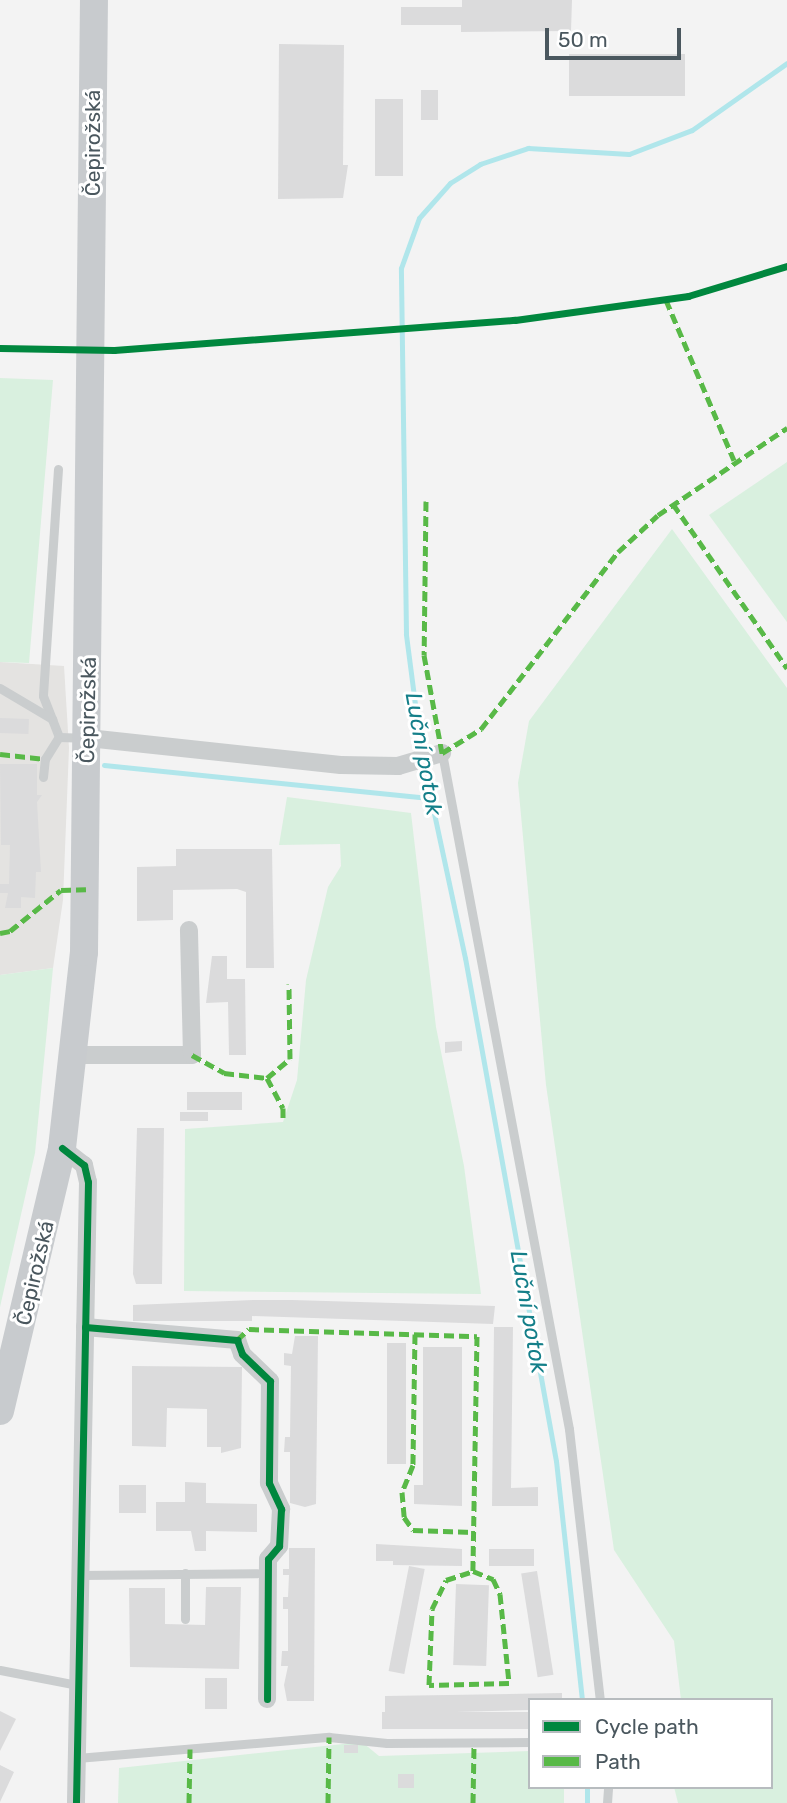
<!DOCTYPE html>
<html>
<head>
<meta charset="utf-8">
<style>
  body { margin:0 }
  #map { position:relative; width:787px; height:1803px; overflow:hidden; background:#f3f3f3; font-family:Rubik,sans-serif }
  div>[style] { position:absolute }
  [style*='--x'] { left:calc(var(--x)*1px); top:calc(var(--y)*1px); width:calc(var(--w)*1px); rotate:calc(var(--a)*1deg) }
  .commercial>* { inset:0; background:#e4e3e1 }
  .green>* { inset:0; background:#d9f0df }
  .stream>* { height:5px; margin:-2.5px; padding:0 2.5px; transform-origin:2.5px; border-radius:2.5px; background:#b0e6eb }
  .building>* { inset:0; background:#dbdbdc; transform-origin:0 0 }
  .lane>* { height:9px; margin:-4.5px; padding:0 4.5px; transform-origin:4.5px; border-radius:4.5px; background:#cacdce }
  .street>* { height:18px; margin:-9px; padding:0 9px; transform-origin:9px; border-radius:9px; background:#cacdce }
  .primary>* { height:28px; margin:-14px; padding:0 14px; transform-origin:14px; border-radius:14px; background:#c8cbce }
  .quiet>* { height:5px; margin-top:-2.5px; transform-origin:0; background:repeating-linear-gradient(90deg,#58b947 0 10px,transparent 0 15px) }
  .cycleway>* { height:7px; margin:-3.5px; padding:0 3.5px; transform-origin:3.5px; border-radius:3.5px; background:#00873e }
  span { translate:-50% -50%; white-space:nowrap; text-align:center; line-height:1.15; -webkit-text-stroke:6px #fff; paint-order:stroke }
  .street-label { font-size:21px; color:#4a575e }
  .water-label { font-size:23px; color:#147f89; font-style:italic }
  .legend { position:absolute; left:528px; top:1698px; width:245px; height:91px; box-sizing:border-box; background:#fff; border:2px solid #b7bcbf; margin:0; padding:9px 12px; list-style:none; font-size:21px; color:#4a575e }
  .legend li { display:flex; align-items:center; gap:14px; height:35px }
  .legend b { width:35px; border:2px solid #b7bcbf }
  .scale { position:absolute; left:545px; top:28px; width:136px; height:32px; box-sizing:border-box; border:4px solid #4a575e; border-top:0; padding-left:9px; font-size:21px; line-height:24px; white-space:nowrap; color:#4a575e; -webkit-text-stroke:5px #fff; paint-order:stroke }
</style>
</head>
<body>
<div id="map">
  <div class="commercial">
    <div style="clip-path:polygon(0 662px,64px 666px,69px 748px,63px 900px,53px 968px,0 975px)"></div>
  </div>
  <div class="green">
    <div style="clip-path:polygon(0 378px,53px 380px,29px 663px,0 662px)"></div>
    <div style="clip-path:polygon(787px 462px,787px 622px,709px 515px)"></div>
    <div style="clip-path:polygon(672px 529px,787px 688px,787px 1803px,678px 1803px,674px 1787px,771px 1787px,771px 1700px,681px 1700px,674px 1641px,614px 1550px,546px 1085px,518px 783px,529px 721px)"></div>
    <div style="clip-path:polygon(287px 797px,411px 813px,436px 1027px,464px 1166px,481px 1294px,184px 1291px,185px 1129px,283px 1122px,297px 1080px,306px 980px,328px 887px,341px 866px,340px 844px,279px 845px)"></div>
    <div style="clip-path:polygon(53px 968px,35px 1153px,0 1307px,0 975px)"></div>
    <div style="clip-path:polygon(362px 1742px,379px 1756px,530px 1751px,530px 1787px,564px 1787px,564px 1803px,118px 1803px,119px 1768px)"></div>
  </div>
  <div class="stream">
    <div style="--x:104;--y:765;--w:329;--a:5.8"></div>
    <div style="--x:582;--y:1700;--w:240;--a:-96.2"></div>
    <div style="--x:556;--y:1461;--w:511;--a:-100.25"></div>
    <div style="--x:465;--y:958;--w:205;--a:-102.1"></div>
    <div style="--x:422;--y:758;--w:125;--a:-97.4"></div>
    <div style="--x:406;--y:634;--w:366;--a:-90.8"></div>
    <div style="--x:401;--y:268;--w:53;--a:-70.2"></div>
    <div style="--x:419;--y:218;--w:47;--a:-48.5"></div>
    <div style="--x:450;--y:183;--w:36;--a:-32"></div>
    <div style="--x:480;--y:164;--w:51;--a:-18.4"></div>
    <div style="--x:528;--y:148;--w:101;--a:3.4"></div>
    <div style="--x:629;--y:154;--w:67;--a:-20.9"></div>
    <div style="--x:692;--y:130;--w:116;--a:-35.2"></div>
    <div style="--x:587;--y:1803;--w:16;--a:-90"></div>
  </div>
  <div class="building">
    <div style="clip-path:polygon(462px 0,572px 0,571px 31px,461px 32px,461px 25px,401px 25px,401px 7px,462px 7px)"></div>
    <div style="clip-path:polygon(279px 44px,344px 45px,343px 165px,348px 165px,343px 198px,278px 199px)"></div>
    <div style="left:569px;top:54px;width:116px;height:42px"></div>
    <div style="left:421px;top:90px;width:17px;height:30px"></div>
    <div style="left:375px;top:99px;width:28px;height:77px"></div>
    <div style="left:0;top:718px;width:29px;height:15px;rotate:2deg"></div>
    <div style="clip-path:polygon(0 764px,37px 764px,37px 795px,42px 795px,37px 802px,41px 872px,36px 872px,35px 898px,21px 897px,21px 908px,5px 908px,8px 893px,0 893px,0 884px,9px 884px,10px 845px,1px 845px)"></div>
    <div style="clip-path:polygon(176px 849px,272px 849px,274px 968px,246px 968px,246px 892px,237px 889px,173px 890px,173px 920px,137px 921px,137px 867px,176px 866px)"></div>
    <div style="clip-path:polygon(212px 956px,227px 956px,227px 979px,245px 979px,246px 1055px,229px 1055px,228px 1002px,206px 1003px)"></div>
    <div style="clip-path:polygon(462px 1041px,462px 1051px,445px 1053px,445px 1042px)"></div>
    <div style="left:242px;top:1092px;width:18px;height:55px;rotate:90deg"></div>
    <div style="left:180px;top:1112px;width:28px;height:9px"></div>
    <div style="clip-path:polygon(137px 1128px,164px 1128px,162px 1284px,136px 1284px,133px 1274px)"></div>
    <div style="clip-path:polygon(253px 1300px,292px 1300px,495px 1306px,493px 1324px,252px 1316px,252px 1321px,133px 1321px,133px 1305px)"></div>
    <div style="clip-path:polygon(494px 1327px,513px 1327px,511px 1488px,538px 1487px,538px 1506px,492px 1506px)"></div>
    <div style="clip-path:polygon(295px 1336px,318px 1336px,316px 1504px,305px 1507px,290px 1503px,290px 1452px,284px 1452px,285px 1437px,290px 1437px,291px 1366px,284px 1365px,284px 1353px,292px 1354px)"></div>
    <div style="left:387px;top:1343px;width:19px;height:121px"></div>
    <div style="clip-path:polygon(423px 1347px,462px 1347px,462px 1506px,414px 1504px,414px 1485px,423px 1485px)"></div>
    <div style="clip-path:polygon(132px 1366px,242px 1367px,241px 1448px,221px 1453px,221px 1447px,207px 1447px,207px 1409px,167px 1408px,166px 1447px,132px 1446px)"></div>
    <div style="clip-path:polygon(185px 1482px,206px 1483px,206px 1503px,257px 1504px,257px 1532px,206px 1531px,206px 1551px,195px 1551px,191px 1531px,156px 1531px,156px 1502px,185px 1502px)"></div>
    <div style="left:119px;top:1485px;width:27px;height:28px"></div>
    <div style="clip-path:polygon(376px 1544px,462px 1549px,462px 1566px,393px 1565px,393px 1561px,376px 1561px)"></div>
    <div style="clip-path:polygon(289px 1548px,315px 1548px,314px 1701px,287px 1701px,284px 1685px,288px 1666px,281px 1666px,282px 1651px,288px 1651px,288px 1609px,283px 1609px,283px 1597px,288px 1597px,289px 1575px,283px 1575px,283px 1569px,289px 1569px)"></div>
    <div style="left:489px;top:1549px;width:45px;height:17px"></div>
    <div style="left:409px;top:1566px;width:16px;height:107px;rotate:11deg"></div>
    <div style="left:537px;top:1571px;width:105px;height:16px;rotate:81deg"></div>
    <div style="left:456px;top:1584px;width:33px;height:81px;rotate:2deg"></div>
    <div style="clip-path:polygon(206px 1587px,241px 1587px,239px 1669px,130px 1667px,129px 1588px,165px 1588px,165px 1624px,205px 1625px)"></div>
    <div style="left:205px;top:1678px;width:22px;height:31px"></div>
    <div style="clip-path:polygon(562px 1693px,562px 1700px,530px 1700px,530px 1710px,385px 1714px,385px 1696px)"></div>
    <div style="clip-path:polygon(0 1711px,16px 1719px,0 1751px)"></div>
    <div style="left:530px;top:1712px;width:17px;height:148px;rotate:90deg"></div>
    <div style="left:344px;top:1745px;width:14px;height:8px"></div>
    <div style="clip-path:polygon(0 1765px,14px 1772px,0 1802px)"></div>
    <div style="left:398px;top:1774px;width:16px;height:14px"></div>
  </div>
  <div class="lane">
    <div style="--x:58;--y:469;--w:227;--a:93.8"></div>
    <div style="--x:43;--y:696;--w:44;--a:68.7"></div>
    <div style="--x:59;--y:737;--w:24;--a:2"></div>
    <div style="--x:0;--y:688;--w:61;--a:30.8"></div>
    <div style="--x:442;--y:753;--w:688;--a:79.36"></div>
    <div style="--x:569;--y:1429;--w:273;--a:83.5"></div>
    <div style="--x:43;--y:777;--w:18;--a:-84"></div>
    <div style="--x:45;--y:759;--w:26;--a:-58"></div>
    <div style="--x:185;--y:1573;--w:46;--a:90"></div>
    <div style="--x:80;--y:1575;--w:177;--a:-0.6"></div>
    <div style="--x:0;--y:1670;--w:78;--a:11"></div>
    <div style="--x:77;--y:1758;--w:253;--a:-4.8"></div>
    <div style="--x:329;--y:1737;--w:58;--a:5.9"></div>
    <div style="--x:387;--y:1743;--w:143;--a:-0.4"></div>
    <div style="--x:607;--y:1803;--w:16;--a:-86"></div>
  </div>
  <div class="street">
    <div style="--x:88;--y:738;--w:254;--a:6.1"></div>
    <div style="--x:341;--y:765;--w:57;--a:1"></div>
    <div style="--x:398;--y:766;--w:46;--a:-16.5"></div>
    <div style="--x:75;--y:1055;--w:117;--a:0"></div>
    <div style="--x:192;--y:1055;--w:125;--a:-91.4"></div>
    <div style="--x:62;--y:1148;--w:28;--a:38"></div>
    <div style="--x:84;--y:1165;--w:17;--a:77"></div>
    <div style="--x:88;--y:1182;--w:621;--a:91.11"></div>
    <div style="--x:85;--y:1327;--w:153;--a:4.9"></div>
    <div style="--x:237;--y:1340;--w:15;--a:70"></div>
    <div style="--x:242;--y:1354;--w:39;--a:44"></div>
    <div style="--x:270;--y:1381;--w:102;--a:90.6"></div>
    <div style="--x:269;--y:1483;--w:29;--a:65"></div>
    <div style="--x:281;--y:1509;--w:37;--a:93"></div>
    <div style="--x:279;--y:1546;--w:17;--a:130"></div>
    <div style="--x:268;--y:1559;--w:140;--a:90.4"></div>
  </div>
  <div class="primary">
    <div style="--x:0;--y:1411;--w:270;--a:-76.7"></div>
    <div style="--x:62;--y:1148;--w:197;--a:-83.6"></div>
    <div style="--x:84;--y:952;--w:952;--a:-89.4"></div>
  </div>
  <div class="quiet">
    <div style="--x:666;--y:300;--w:174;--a:67"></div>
    <div style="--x:426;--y:501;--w:154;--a:90.7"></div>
    <div style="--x:424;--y:655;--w:100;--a:79.6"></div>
    <div style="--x:442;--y:753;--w:46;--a:-31.6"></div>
    <div style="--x:481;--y:729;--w:224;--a:-52.3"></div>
    <div style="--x:618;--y:552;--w:54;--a:-42.8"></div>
    <div style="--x:658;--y:515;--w:156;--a:-34"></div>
    <div style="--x:673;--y:504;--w:200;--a:55.2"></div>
    <div style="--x:0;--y:754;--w:45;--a:6.3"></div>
    <div style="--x:0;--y:933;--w:10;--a:-11"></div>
    <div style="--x:10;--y:931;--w:65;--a:-38.8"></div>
    <div style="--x:61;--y:890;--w:25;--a:-2"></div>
    <div style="--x:192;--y:1055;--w:37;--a:29"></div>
    <div style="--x:224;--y:1073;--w:43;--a:6.6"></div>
    <div style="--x:267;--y:1078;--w:34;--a:62"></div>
    <div style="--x:283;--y:1108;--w:14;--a:90"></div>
    <div style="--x:267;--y:1078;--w:30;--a:-40"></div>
    <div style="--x:290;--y:1059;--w:75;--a:-90.8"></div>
    <div style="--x:415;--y:1334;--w:131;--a:90.9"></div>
    <div style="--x:413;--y:1465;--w:29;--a:112"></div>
    <div style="--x:402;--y:1492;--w:25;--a:85"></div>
    <div style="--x:404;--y:1517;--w:16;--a:55"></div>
    <div style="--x:413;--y:1530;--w:60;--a:1.9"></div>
    <div style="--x:237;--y:1340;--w:16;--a:-43"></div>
    <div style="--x:249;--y:1329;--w:228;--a:1.8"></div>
    <div style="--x:477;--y:1336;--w:235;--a:91"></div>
    <div style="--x:473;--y:1571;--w:22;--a:22"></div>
    <div style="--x:493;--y:1579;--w:17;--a:65"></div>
    <div style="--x:500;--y:1594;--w:89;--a:84.2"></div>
    <div style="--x:509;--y:1683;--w:80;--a:178.6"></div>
    <div style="--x:429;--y:1685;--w:76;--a:-87.7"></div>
    <div style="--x:432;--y:1609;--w:32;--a:-64"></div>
    <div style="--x:446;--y:1580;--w:28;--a:-18"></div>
    <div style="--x:189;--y:1803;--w:54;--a:-88.9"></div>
    <div style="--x:328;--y:1803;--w:66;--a:-89.1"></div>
    <div style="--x:473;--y:1803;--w:58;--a:-89"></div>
  </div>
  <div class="cycleway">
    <div style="--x:0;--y:348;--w:114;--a:1"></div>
    <div style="--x:114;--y:350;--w:402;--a:-4.3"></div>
    <div style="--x:515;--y:320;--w:175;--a:-7.9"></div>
    <div style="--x:688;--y:296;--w:103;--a:-16.9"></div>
    <div style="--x:62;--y:1148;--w:28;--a:38"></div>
    <div style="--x:84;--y:1165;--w:17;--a:77"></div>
    <div style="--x:88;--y:1182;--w:621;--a:91.11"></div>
    <div style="--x:85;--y:1327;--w:153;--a:4.9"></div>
    <div style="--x:237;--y:1340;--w:15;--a:70"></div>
    <div style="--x:242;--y:1354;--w:39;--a:44"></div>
    <div style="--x:270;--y:1381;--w:102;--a:90.6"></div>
    <div style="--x:269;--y:1483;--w:29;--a:65"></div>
    <div style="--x:281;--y:1509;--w:37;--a:93"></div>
    <div style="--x:279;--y:1546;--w:17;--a:130"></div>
    <div style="--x:268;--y:1559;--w:140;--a:90.4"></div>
  </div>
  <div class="street-label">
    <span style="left:93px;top:143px;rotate:-90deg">Čepirožská</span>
    <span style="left:88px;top:710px;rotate:-89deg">Čepirožská</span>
    <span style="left:35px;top:1273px;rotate:-77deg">Čepirožská</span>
  </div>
  <div class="water-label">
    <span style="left:424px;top:754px;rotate:80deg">Luční potok</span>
    <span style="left:529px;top:1312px;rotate:80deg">Luční potok</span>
  </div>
  <ul class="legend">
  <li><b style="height:9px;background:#00873e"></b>Cycle path</li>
  <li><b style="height:9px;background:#58b947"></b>Path</li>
  </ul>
  <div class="scale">50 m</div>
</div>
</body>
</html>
